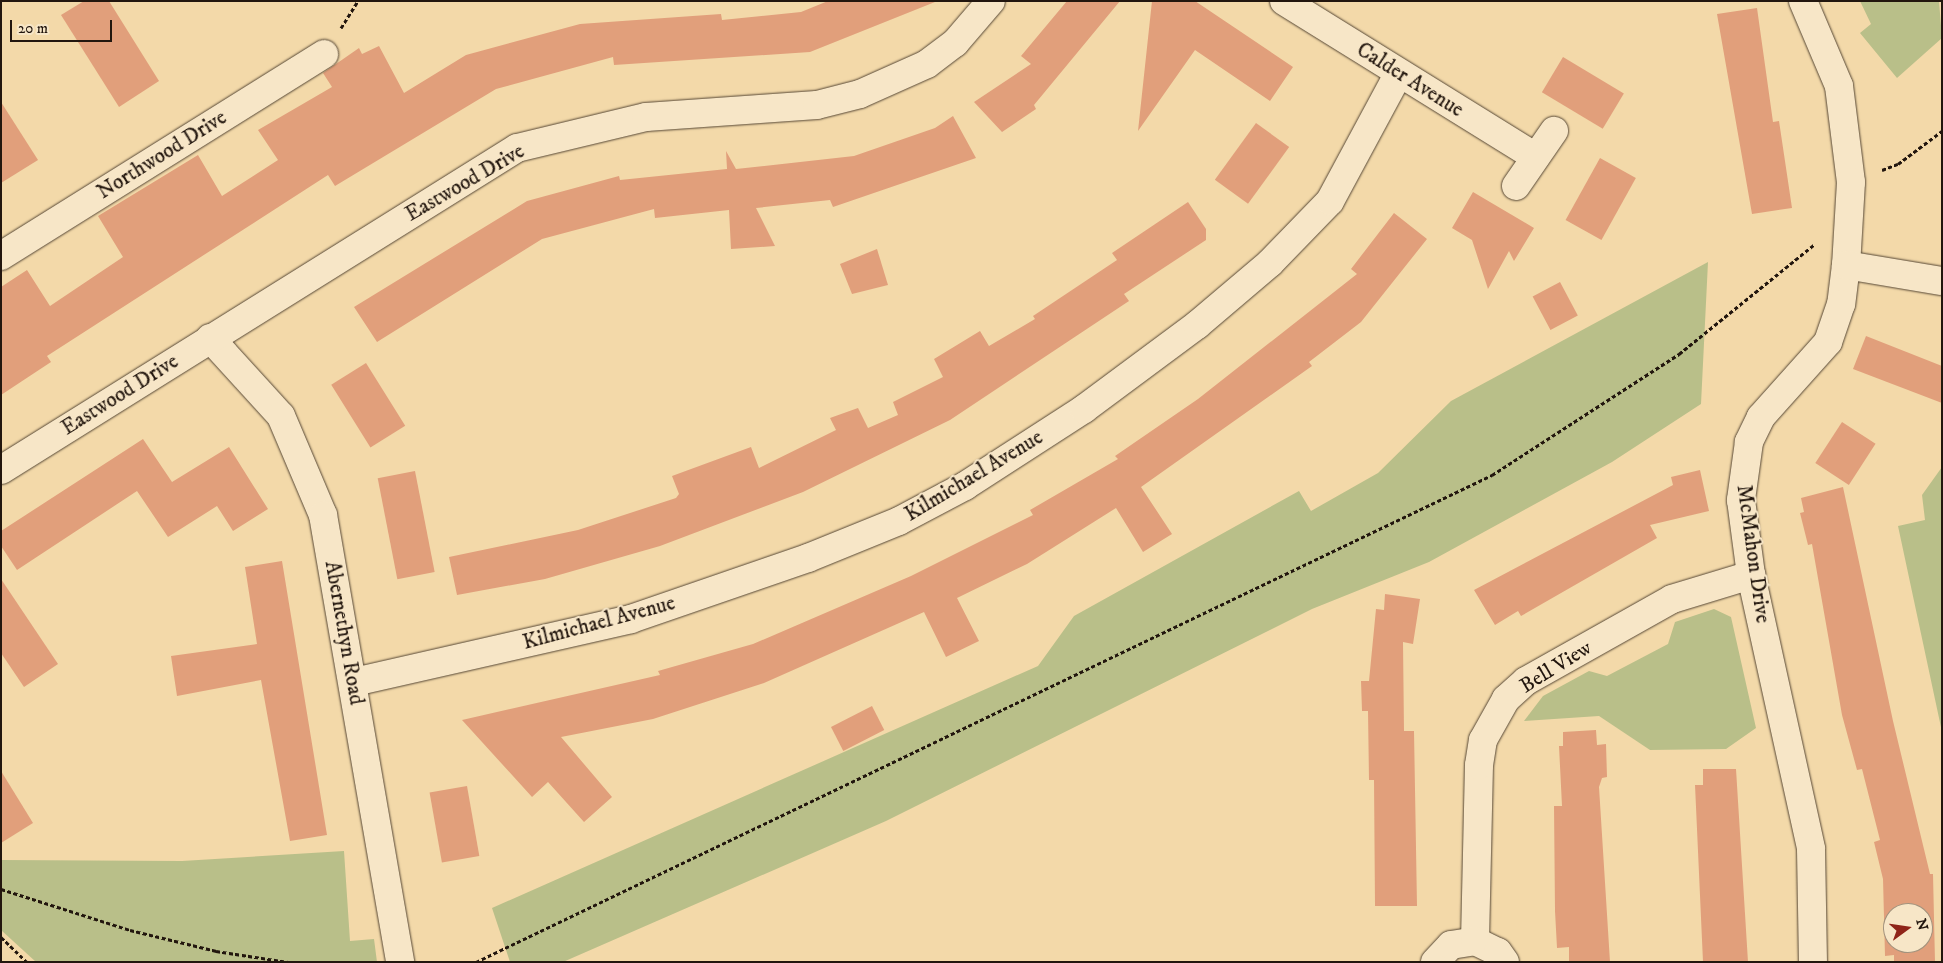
<!DOCTYPE html>
<html>
<head>
<meta charset="utf-8">
<style>
  body { margin:0 }
  #map { position:relative; width:1943px; height:963px; overflow:hidden; background:#f3d9a9; font-family:"IM FELL DW Pica",serif }
  div>[style] { position:absolute }
  [style*='--x'] { left:calc(var(--x)*1px); top:calc(var(--y)*1px); width:calc(var(--w)*1px); rotate:calc(var(--a)*1deg) }
  .green>* { inset:0; background:#b9bf89 }
  .building>* { inset:0; background:#e19f7b; transform-origin:0 0 }
  .path>* { height:3px; margin-top:-1.5px; transform-origin:0; background:repeating-linear-gradient(90deg,#22160e 0 4px,transparent 0 6.5px) }
  .roads { filter:drop-shadow(0 0 1px #564735) drop-shadow(0 0 1px #564735) }
  .street>* { height:28px; margin:-14px; padding:0 14px; transform-origin:14px; border-radius:14px; background:#f7e6c7 }
  span { translate:-50% -50%; white-space:nowrap; text-align:center; line-height:1.15; -webkit-text-stroke:4px #f7e6c7; paint-order:stroke }
  .street-label { font-size:21px; color:#22160e }
  .frame { position:absolute; inset:0; border:2px solid #22160e; pointer-events:none }
  .north { position:absolute; left:1883px; top:903px; width:50px; height:50px; box-sizing:border-box; background:#f7e6c7; border:1px solid #a2937d; border-radius:50%; rotate:76deg; font-size:14px; font-weight:700; line-height:20px; text-align:center; color:#22160e }
  .north::after { content:''; display:block; margin:auto; width:18px; height:22px; background:#8f2418; clip-path:polygon(50% 0,100% 100%,50% 72%,0 100%) }
  .scale { position:absolute; left:10px; top:20px; width:102px; height:22px; box-sizing:border-box; border:2px solid #22160e; border-top:0; padding-left:6px; font-size:15px; line-height:18px; white-space:nowrap; color:#22160e; -webkit-text-stroke:4px #f7e6c7; paint-order:stroke }
</style>
</head>
<body>
<div id="map">
  <div class="green">
    <div style="clip-path:polygon(1860px 1px,1939px 1px,1942px 38px,1897px 78px,1860px 33px,1871px 24px)"></div>
    <div style="clip-path:polygon(1708px 262px,1701px 404px,1612px 462px,1429px 562px,1312px 609px,886px 821px,563px 962px,510px 962px,492px 908px,1038px 666px,1074px 616px,1299px 491px,1311px 511px,1378px 473px,1451px 401px)"></div>
    <div style="clip-path:polygon(1942px 467px,1942px 732px,1898px 526px,1925px 520px,1922px 495px)"></div>
    <div style="clip-path:polygon(1714px 609px,1731px 617px,1756px 728px,1726px 749px,1650px 750px,1599px 716px,1524px 721px,1543px 696px,1589px 671px,1607px 676px,1668px 644px,1675px 622px)"></div>
    <div style="clip-path:polygon(344px 851px,350px 941px,374px 939px,377px 962px,36px 962px,1px 930px,1px 860px,182px 861px)"></div>
  </div>
  <div class="building">
    <div style="clip-path:polygon(84px 1px,109px 1px,159px 81px,119px 107px,61px 15px)"></div>
    <div style="clip-path:polygon(828px 1px,935px 2px,810px 52px,614px 65px,613px 57px,496px 89px,335px 186px,328px 175px,47px 356px,51px 362px,1px 395px,1px 287px,27px 270px,50px 306px,123px 257px,98px 216px,198px 155px,222px 196px,278px 160px,258px 130px,332px 87px,323px 73px,359px 48px,362px 54px,379px 46px,404px 93px,466px 55px,580px 24px,721px 14px,722px 20px,801px 12px)"></div>
    <div style="clip-path:polygon(1067px 1px,1120px 1px,1034px 105px,1036px 109px,1002px 132px,974px 102px,1031px 64px,1021px 56px)"></div>
    <div style="clip-path:polygon(1152px 1px,1195px 1px,1293px 67px,1270px 101px,1195px 50px,1138px 131px)"></div>
    <div style="clip-path:polygon(1757px 8px,1773px 122px,1779px 121px,1792px 208px,1752px 214px,1717px 14px)"></div>
    <div style="left:1563px;top:57px;width:71px;height:41px;rotate:31deg"></div>
    <div style="clip-path:polygon(1px 102px,38px 160px,1px 183px)"></div>
    <div style="clip-path:polygon(953px 116px,976px 158px,833px 207px,830px 200px,756px 208px,775px 246px,731px 249px,729px 210px,655px 218px,654px 209px,542px 239px,377px 342px,354px 307px,527px 201px,619px 176px,620px 180px,727px 169px,726px 151px,736px 169px,854px 156px,935px 128px)"></div>
    <div style="left:1256px;top:123px;width:41px;height:70px;rotate:36deg"></div>
    <div style="left:1600px;top:158px;width:41px;height:71px;rotate:29deg"></div>
    <div style="clip-path:polygon(1473px 192px,1534px 228px,1514px 261px,1509px 251px,1488px 289px,1472px 240px,1452px 228px)"></div>
    <div style="clip-path:polygon(1188px 202px,1206px 229px,1206px 240px,1124px 294px,1129px 301px,950px 420px,803px 492px,660px 546px,545px 579px,457px 595px,449px 557px,578px 530px,676px 498px,679px 494px,672px 476px,751px 447px,759px 468px,836px 430px,830px 418px,858px 408px,868px 428px,898px 415px,893px 402px,943px 377px,934px 359px,980px 331px,989px 346px,1035px 319px,1033px 316px,1117px 260px,1112px 253px)"></div>
    <div style="clip-path:polygon(1394px 213px,1427px 239px,1361px 322px,1309px 362px,1312px 366px,1141px 487px,1172px 534px,1143px 552px,1116px 508px,1027px 564px,957px 598px,979px 641px,946px 657px,924px 612px,764px 683px,653px 719px,561px 737px,612px 797px,584px 822px,548px 782px,532px 797px,462px 720px,660px 675px,658px 671px,753px 644px,911px 576px,1033px 515px,1030px 510px,1118px 459px,1115px 456px,1198px 399px,1357px 274px,1351px 269px)"></div>
    <div style="clip-path:polygon(877px 249px,888px 285px,852px 294px,840px 264px)"></div>
    <div style="left:1560px;top:282px;width:38px;height:31px;rotate:62deg"></div>
    <div style="clip-path:polygon(1866px 336px,1942px 366px,1942px 403px,1853px 369px)"></div>
    <div style="left:366px;top:363px;width:74px;height:41px;rotate:58deg"></div>
    <div style="left:1842px;top:422px;width:40px;height:49px;rotate:33deg"></div>
    <div style="clip-path:polygon(143px 439px,172px 482px,229px 447px,268px 509px,233px 531px,217px 506px,168px 537px,137px 491px,17px 570px,1px 546px,1px 531px)"></div>
    <div style="clip-path:polygon(1700px 470px,1709px 511px,1650px 525px,1657px 538px,1521px 616px,1518px 611px,1495px 625px,1474px 590px,1673px 485px,1671px 477px)"></div>
    <div style="left:415px;top:471px;width:103px;height:38px;rotate:79deg"></div>
    <div style="clip-path:polygon(evenodd,1843px 487px,1893px 721px,1930px 874px,1933px 874px,1935px 962px,1894px 962px,1894px 955px,1885px 956px,1883px 879px,1874px 842px,1880px 840px,1862px 769px,1857px 770px,1842px 715px,1812px 544px,1808px 545px,1800px 513px,1804px 512px,1801px 498px,1843px 487px,1893px 913px,1923px 913px,1923px 943px,1893px 943px,1893px 913px)"></div>
    <div style="clip-path:polygon(282px 561px,327px 835px,290px 841px,261px 680px,177px 696px,171px 656px,257px 644px,245px 567px)"></div>
    <div style="clip-path:polygon(1px 579px,58px 664px,24px 687px,1px 653px)"></div>
    <div style="clip-path:polygon(1385px 594px,1420px 599px,1413px 644px,1403px 642px,1404px 731px,1414px 731px,1417px 906px,1375px 906px,1374px 780px,1369px 780px,1368px 711px,1362px 711px,1361px 681px,1369px 681px,1376px 609px,1384px 610px)"></div>
    <div style="left:872px;top:706px;width:27px;height:46px;rotate:63deg"></div>
    <div style="clip-path:polygon(1596px 730px,1597px 745px,1606px 744px,1607px 777px,1602px 778px,1599px 787px,1610px 962px,1569px 962px,1569px 947px,1557px 948px,1555px 911px,1554px 806px,1562px 806px,1559px 746px,1563px 746px,1563px 732px)"></div>
    <div style="clip-path:polygon(1703px 769px,1736px 769px,1748px 962px,1703px 962px,1695px 785px,1703px 785px)"></div>
    <div style="clip-path:polygon(1px 771px,33px 823px,1px 843px)"></div>
    <div style="left:467px;top:786px;width:71px;height:38px;rotate:80deg"></div>
  </div>
  <div class="path">
    <div style="--x:341;--y:28;--w:32;--a:-58"></div>
    <div style="--x:1882;--y:170;--w:17;--a:-21"></div>
    <div style="--x:1898;--y:164;--w:55;--a:-36.9"></div>
    <div style="--x:1;--y:889;--w:135;--a:17.6"></div>
    <div style="--x:130;--y:930;--w:89;--a:13.7"></div>
    <div style="--x:216;--y:951;--w:73;--a:8.7"></div>
    <div style="--x:1;--y:937;--w:36;--a:44"></div>
    <div style="--x:476;--y:962;--w:1127;--a:-25.61"></div>
    <div style="--x:1492;--y:475;--w:223;--a:-32.9"></div>
    <div style="--x:1679;--y:354;--w:175;--a:-39"></div>
  </div>
  <div class="roads">
    <div class="street">
      <div style="--x:1284;--y:1;--w:296;--a:31.8"></div>
      <div style="--x:1803;--y:1;--w:92;--a:67"></div>
      <div style="--x:1839;--y:86;--w:97;--a:82.9"></div>
      <div style="--x:1851;--y:182;--w:83;--a:93.4"></div>
      <div style="--x:1846;--y:265;--w:39;--a:97"></div>
      <div style="--x:1841;--y:304;--w:40;--a:108.9"></div>
      <div style="--x:1828;--y:342;--w:101;--a:131.8"></div>
      <div style="--x:1761;--y:417;--w:28;--a:116"></div>
      <div style="--x:1749;--y:442;--w:59;--a:97.9"></div>
      <div style="--x:1741;--y:500;--w:76;--a:82.4"></div>
      <div style="--x:1751;--y:575;--w:280;--a:77.6"></div>
      <div style="--x:1811;--y:849;--w:113;--a:89"></div>
      <div style="--x:1516;--y:186;--w:67;--a:-55.4"></div>
      <div style="--x:1;--y:256;--w:381;--a:-32"></div>
      <div style="--x:1846;--y:265;--w:97;--a:9.5"></div>
      <div style="--x:210;--y:338;--w:105;--a:47.7"></div>
      <div style="--x:281;--y:416;--w:108;--a:67"></div>
      <div style="--x:323;--y:515;--w:454;--a:80.2"></div>
      <div style="--x:1;--y:470;--w:608;--a:-31.97"></div>
      <div style="--x:517;--y:148;--w:133;--a:-13.5"></div>
      <div style="--x:646;--y:117;--w:171;--a:-4"></div>
      <div style="--x:817;--y:105;--w:44;--a:-14.3"></div>
      <div style="--x:860;--y:94;--w:73;--a:-24.1"></div>
      <div style="--x:927;--y:64;--w:35;--a:-37"></div>
      <div style="--x:955;--y:43;--w:55;--a:-49.4"></div>
      <div style="--x:354;--y:682;--w:284;--a:-12.8"></div>
      <div style="--x:631;--y:619;--w:187;--a:-19"></div>
      <div style="--x:808;--y:558;--w:98;--a:-22.1"></div>
      <div style="--x:899;--y:521;--w:75;--a:-27.9"></div>
      <div style="--x:965;--y:486;--w:142;--a:-32.9"></div>
      <div style="--x:1084;--y:409;--w:141;--a:-36.6"></div>
      <div style="--x:1197;--y:325;--w:96;--a:-40.3"></div>
      <div style="--x:1270;--y:263;--w:86;--a:-45.9"></div>
      <div style="--x:1330;--y:201;--w:145;--a:-61.7"></div>
      <div style="--x:1475;--y:941;--w:176;--a:-88.7"></div>
      <div style="--x:1479;--y:765;--w:25;--a:-81"></div>
      <div style="--x:1483;--y:740;--w:47;--a:-60.7"></div>
      <div style="--x:1506;--y:699;--w:27;--a:-42"></div>
      <div style="--x:1526;--y:681;--w:167;--a:-29.3"></div>
      <div style="--x:1672;--y:599;--w:83;--a:-16.9"></div>
      <div style="--x:1435;--y:962;--w:23;--a:-47"></div>
      <div style="--x:1451;--y:945;--w:24;--a:-9"></div>
      <div style="--x:1475;--y:941;--w:25;--a:26"></div>
      <div style="--x:1498;--y:952;--w:12;--a:55"></div>
    </div>
  </div>
  <div class="street-label">
    <span style="left:1410px;top:80px;rotate:32deg">Calder Avenue</span>
    <span style="left:162px;top:155px;rotate:-32deg">Northwood Drive</span>
    <span style="left:465px;top:183px;rotate:-30deg">Eastwood Drive</span>
    <span style="left:120px;top:395px;rotate:-32deg">Eastwood Drive</span>
    <span style="left:974px;top:476px;rotate:-31deg">Kilmichael Avenue</span>
    <span style="left:1753px;top:554px;rotate:82deg">McMahon Drive</span>
    <span style="left:599px;top:623px;rotate:-15deg">Kilmichael Avenue</span>
    <span style="left:344px;top:633px;rotate:80deg">Abernethyn Road</span>
    <span style="left:1556px;top:667px;rotate:-32deg">Bell View</span>
  </div>
  <div class="frame"></div>
  <div class="north">N</div>
  <div class="scale">20 m</div>
</div>
</body>
</html>
